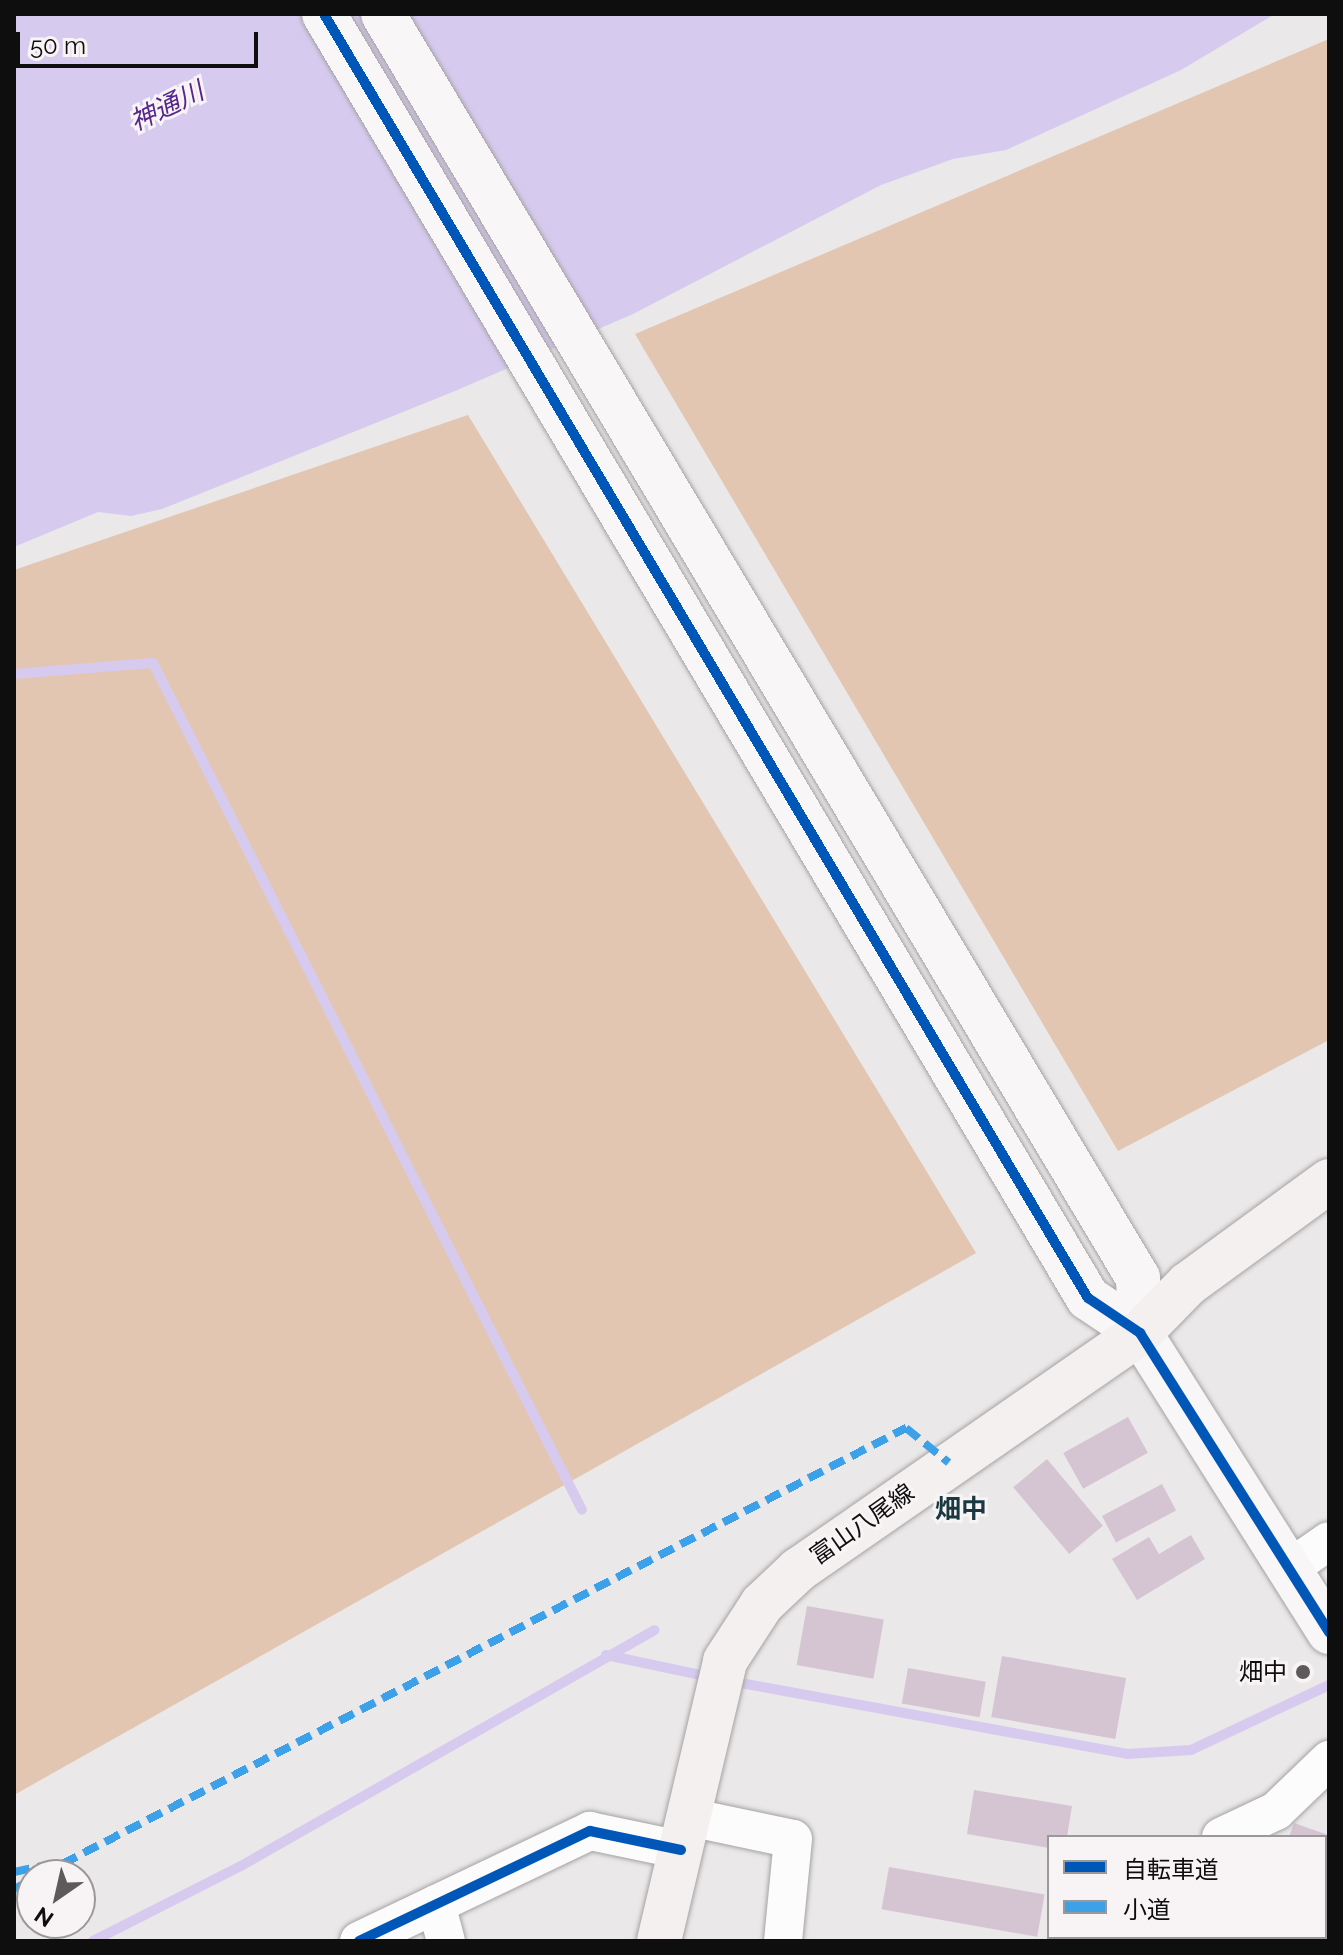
<!DOCTYPE html>
<html>
<head>
<meta charset="utf-8">
<style>
  body { margin:0 }
  #map { position:relative; width:1343px; height:1955px; overflow:hidden; background:#eae8e9; font-family:Raleway,"Noto Sans JP",sans-serif }
  div>[style] { position:absolute }
  [style*='--x'] { left:calc(var(--x)*1px); top:calc(var(--y)*1px); width:calc(var(--w)*1px); rotate:calc(var(--a)*1deg) }
  .green>* { inset:0; background:#e2c6b2 }
  .water>* { inset:0; background:#d7caef }
  .stream>* { height:10px; margin:-5px; padding:0 5px; transform-origin:5px; border-radius:5px; background:#d7caef }
  .building>* { inset:0; background:#d5c5d3; transform-origin:0 0 }
  .roads { filter:drop-shadow(0 0 2px #a5a3a4) drop-shadow(0 0 2px #a5a3a4) }
  .street>* { height:38px; margin:-19px; padding:0 19px; transform-origin:19px; border-radius:19px; background:#fcfcfc }
  .secondary>* { height:44px; margin:-22px; padding:0 22px; transform-origin:22px; border-radius:22px; background:#f8f6f6 }
  .primary>* { height:44px; margin:-22px; padding:0 22px; transform-origin:22px; border-radius:22px; background:#f4f0ef }
  .quiet>* { height:8px; margin-top:-4px; transform-origin:0; background:repeating-linear-gradient(90deg,#3da1e9 0 16px,transparent 0 24px) }
  .cycleway>* { height:10px; margin:-5px; padding:0 5px; transform-origin:5px; border-radius:5px; background:#0057b8 }
  .dots>* { width:22px; height:22px; translate:-50% -50%; box-sizing:border-box; border:4px solid #f8f4f5; border-radius:50% }
  span { translate:-50% -50%; white-space:nowrap; text-align:center; line-height:1.15; -webkit-text-stroke:6px #f8f4f5; paint-order:stroke }
  .street-label { font-size:24px; color:#0f0e0e }
  .poi-label { font-size:24px; color:#0f0e0e }
  .right { translate:-100% -50%; text-align:right }
  .water-label { font-size:26px; color:#56278c; font-style:italic }
  .neighbourhood-label { font-size:26px; color:#18393f; font-weight:700 }
  .frame { position:absolute; inset:0; border:16px solid #0f0e0e; pointer-events:none }
  .legend { position:absolute; left:1047px; top:1835px; width:280px; height:104px; box-sizing:border-box; background:#f8f4f5; border:2px solid #9b9899; margin:0; padding:10px 14px; list-style:none; font-size:24px; color:#0f0e0e }
  .legend li { display:flex; align-items:center; gap:16px; height:40px }
  .legend b { width:40px; border:2px solid #9b9899 }
  .north { position:absolute; left:16px; top:1859px; width:80px; height:80px; box-sizing:border-box; background:#f8f4f5; border:2px solid #9b9899; border-radius:50%; rotate:214deg; font-size:22px; font-weight:700; line-height:32px; text-align:center; color:#0f0e0e }
  .north::after { content:''; display:block; margin:auto; width:28px; height:36px; background:#5c5a5b; clip-path:polygon(50% 0,100% 100%,50% 72%,0 100%) }
  .scale { position:absolute; left:16px; top:32px; width:242px; height:36px; box-sizing:border-box; border:4px solid #0f0e0e; border-top:0; padding-left:10px; font-size:24px; line-height:28px; white-space:nowrap; color:#0f0e0e; -webkit-text-stroke:6px #f8f4f5; paint-order:stroke }
</style>
</head>
<body>
<div id="map">
  <div class="green">
    <div style="clip-path:polygon(1329px 39px,1329px 1040px,1118px 1151px,635px 334px)"></div>
    <div style="clip-path:polygon(468px 415px,976px 1253px,14px 1795px,14px 570px)"></div>
  </div>
  <div class="water">
    <div style="clip-path:polygon(14px 14px,1275px 14px,1181px 70px,1006px 150px,953px 159px,881px 185px,633px 314px,455px 391px,162px 509px,131px 516px,98px 512px,14px 547px)"></div>
  </div>
  <div class="stream">
    <div style="--x:14;--y:674;--w:139;--a:-4.5"></div>
    <div style="--x:153;--y:663;--w:949;--a:63.14"></div>
    <div style="--x:606;--y:1655;--w:106;--a:11.9"></div>
    <div style="--x:730;--y:1681;--w:404;--a:10.4"></div>
    <div style="--x:1127;--y:1754;--w:64;--a:-3.6"></div>
    <div style="--x:1191;--y:1750;--w:153;--a:-25.2"></div>
    <div style="--x:93;--y:1941;--w:166;--a:-26.9"></div>
    <div style="--x:241;--y:1866;--w:476;--a:-29.7"></div>
  </div>
  <div class="building">
    <div style="left:1128px;top:1417px;width:41px;height:74px;rotate:61deg"></div>
    <div style="left:1047px;top:1459px;width:87px;height:44px;rotate:50deg"></div>
    <div style="left:1162px;top:1484px;width:30px;height:68px;rotate:62deg"></div>
    <div style="clip-path:polygon(1191px 1535px,1205px 1559px,1137px 1600px,1112px 1559px,1149px 1537px,1159px 1554px)"></div>
    <div style="left:807px;top:1606px;width:78px;height:60px;rotate:10deg"></div>
    <div style="left:1002px;top:1656px;width:126px;height:62px;rotate:10deg"></div>
    <div style="left:908px;top:1668px;width:79px;height:36px;rotate:10deg"></div>
    <div style="clip-path:polygon(974px 1790px,1072px 1806px,1067px 1837px,1049px 1837px,1049px 1848px,967px 1834px)"></div>
    <div style="clip-path:polygon(1294px 1823px,1328px 1835px,1326px 1843px,1325px 1837px,1289px 1837px)"></div>
    <div style="left:889px;top:1867px;width:158px;height:43px;rotate:10deg"></div>
    <div style="clip-path:polygon(1329px 1884px,1329px 1934px,1324px 1941px,1288px 1941px,1325px 1937px)"></div>
    <div style="clip-path:polygon(1047px 1937px,1093px 1937px,1047px 1941px)"></div>
  </div>
  <div class="roads">
    <div class="street">
      <div style="--x:1290;--y:1568;--w:47;--a:-34.7"></div>
      <div style="--x:689;--y:1817;--w:106;--a:11.9"></div>
      <div style="--x:793;--y:1839;--w:102;--a:95.6"></div>
      <div style="--x:1221;--y:1837;--w:61;--a:-25.3"></div>
      <div style="--x:1276;--y:1811;--w:74;--a:-43.9"></div>
      <div style="--x:436;--y:1904;--w:38;--a:75"></div>
      <div style="--x:359;--y:1941;--w:256;--a:-25.5"></div>
      <div style="--x:590;--y:1831;--w:93;--a:11.8"></div>
      <div style="--x:1112;--y:1941;--w:4;--a:-90"></div>
    </div>
    <div class="secondary">
      <div style="--x:324;--y:14;--w:1494;--a:59.25"></div>
      <div style="--x:1088;--y:1298;--w:63;--a:33.9"></div>
      <div style="--x:1140;--y:1333;--w:354;--a:57.7"></div>
      <div style="--x:383;--y:14;--w:1472;--a:59.15"></div>
      <div style="--x:1138;--y:1278;--w:55;--a:87.9"></div>
    </div>
    <div class="primary">
      <div style="--x:659;--y:1941;--w:288;--a:-76.7"></div>
      <div style="--x:725;--y:1661;--w:68;--a:-57"></div>
      <div style="--x:762;--y:1604;--w:50;--a:-43.4"></div>
      <div style="--x:798;--y:1570;--w:416;--a:-34.7"></div>
      <div style="--x:1140;--y:1333;--w:69;--a:-45.6"></div>
      <div style="--x:1188;--y:1284;--w:175;--a:-36.1"></div>
    </div>
  </div>
  <div class="quiet">
    <div style="--x:14;--y:1872;--w:39;--a:-12"></div>
    <div style="--x:41;--y:1875;--w:974;--a:-27.33"></div>
    <div style="--x:906;--y:1428;--w:55;--a:39.1"></div>
    <div style="--x:14;--y:1889;--w:20;--a:-27"></div>
  </div>
  <div class="cycleway">
    <div style="--x:324;--y:14;--w:1494;--a:59.25"></div>
    <div style="--x:1088;--y:1298;--w:63;--a:33.9"></div>
    <div style="--x:1140;--y:1333;--w:354;--a:57.7"></div>
    <div style="--x:359;--y:1941;--w:256;--a:-25.5"></div>
    <div style="--x:590;--y:1831;--w:93;--a:11.8"></div>
  </div>
  <div class="dots">
    <div style="left:1303px;top:1672px;background:#5c5a5b"></div>
  </div>
  <div class="street-label">
    <span style="left:862px;top:1524px;rotate:-35deg">富山八尾線</span>
  </div>
  <div class="poi-label">
    <span class="right" style="left:1287px;top:1672px">畑中</span>
  </div>
  <div class="water-label">
    <span style="left:167px;top:107px;rotate:-26deg">神通川</span>
  </div>
  <div class="neighbourhood-label">
    <span style="left:961px;top:1510px">畑中</span>
  </div>
  <div class="frame"></div>
  <ul class="legend">
  <li><b style="height:10px;background:#0057b8"></b>自転車道</li>
  <li><b style="height:10px;background:#3da1e9"></b>小道</li>
  </ul>
  <div class="north">N</div>
  <div class="scale">50 m</div>
</div>
</body>
</html>
